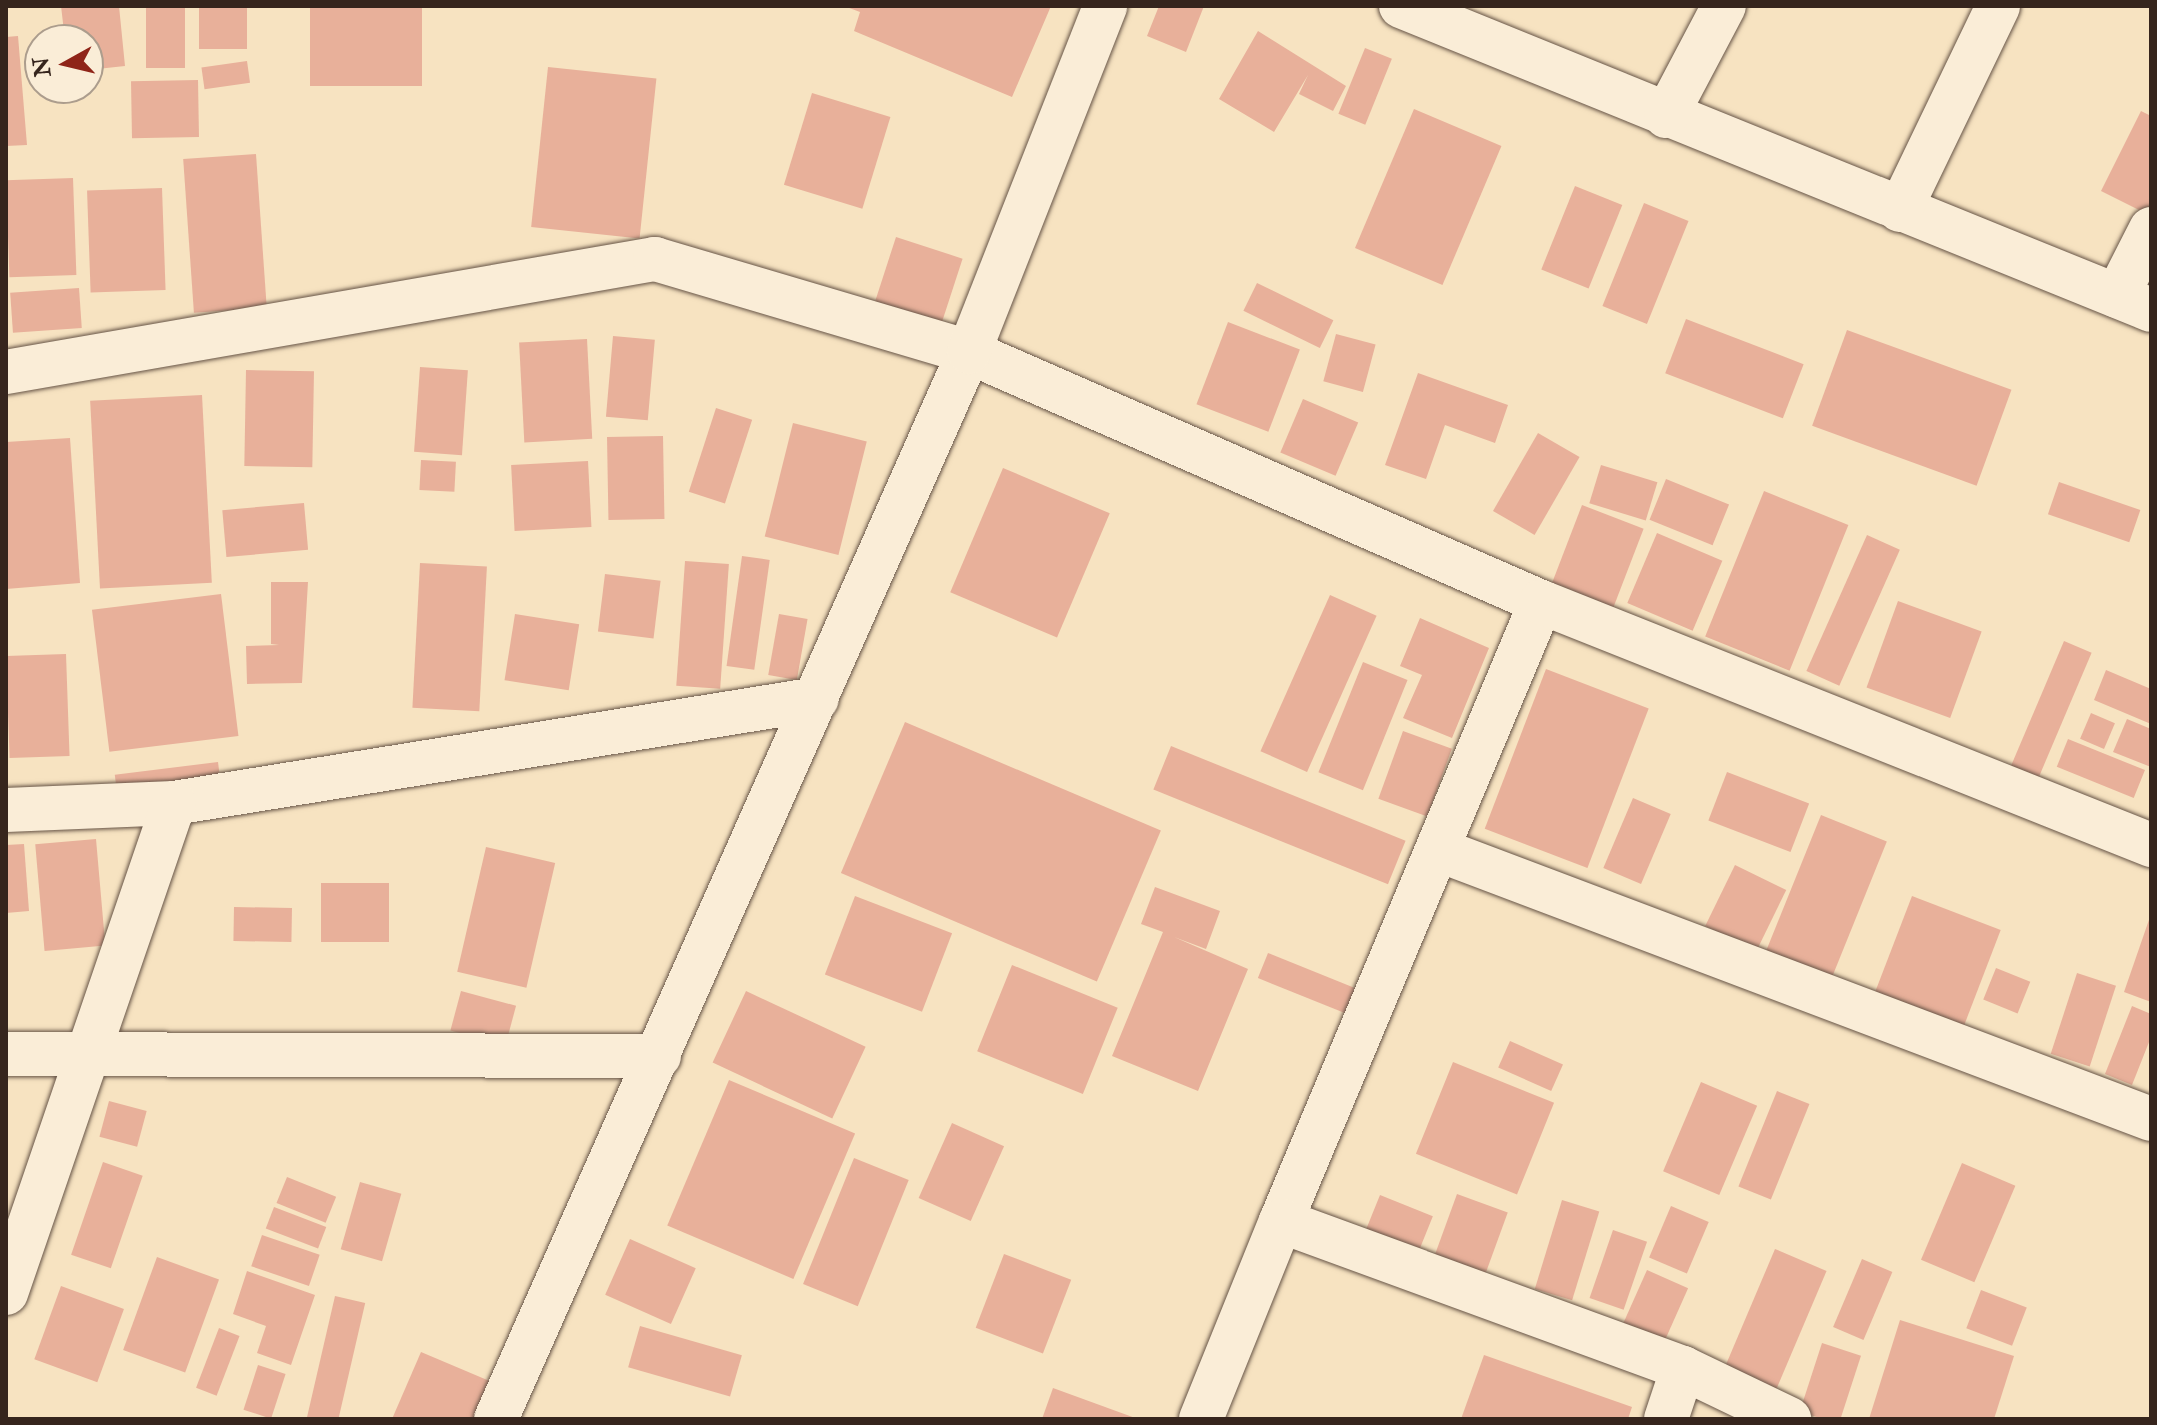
<!DOCTYPE html>
<html>
<head>
<meta charset="utf-8">
<style>
  body { margin:0 }
  #map { position:relative; width:2157px; height:1425px; overflow:hidden; background:#f7e3c1; font-family:"IM FELL Double Pica",serif }
  div>[style] { position:absolute }
  [style*='--x'] { left:calc(var(--x)*1px); top:calc(var(--y)*1px); width:calc(var(--w)*1px); rotate:calc(var(--a)*1deg) }
  .building>* { inset:0; background:#e8b09a; transform-origin:0 0 }
  .roads { filter:drop-shadow(0 0 2px #665446) drop-shadow(0 0 2px #665446) }
  .minor>* { height:44px; margin:-22px; padding:0 22px; transform-origin:22px; border-radius:22px; background:#faedd7 }
  span { translate:-50% -50%; white-space:nowrap; text-align:center; line-height:1.15; -webkit-text-stroke:6px #faedd7; paint-order:stroke }
  .frame { position:absolute; inset:0; border:8px solid #36251d; pointer-events:none }
  .north { position:absolute; left:24px; top:24px; width:80px; height:80px; box-sizing:border-box; background:#faedd7; border:2px solid #ac9d8d; border-radius:50%; rotate:262deg; font-size:22px; font-weight:700; line-height:32px; text-align:center; color:#36251d }
  .north::after { content:''; display:block; margin:auto; width:28px; height:36px; background:#8f2418; clip-path:polygon(50% 0,100% 100%,50% 72%,0 100%) }
</style>
</head>
<body>
<div id="map">
  <div class="building">
    <div style="clip-path:polygon(61px 6px,119px 6px,125px 66px,88px 70px,88px 40px,65px 40px)"></div>
    <div style="left:146px;top:6px;width:39px;height:62px"></div>
    <div style="left:199px;top:6px;width:48px;height:43px"></div>
    <div style="left:310px;top:6px;width:112px;height:80px"></div>
    <div style="clip-path:polygon(844px 6px,1051px 6px,1012px 97px,854px 31px,860px 12px)"></div>
    <div style="clip-path:polygon(1159px 6px,1204px 6px,1186px 52px,1147px 36px)"></div>
    <div style="clip-path:polygon(1258px 31px,1346px 86px,1333px 111px,1299px 94px,1308px 75px,1274px 132px,1219px 99px)"></div>
    <div style="clip-path:polygon(18px 36px,27px 145px,6px 146px,6px 37px)"></div>
    <div style="left:1365px;top:48px;width:29px;height:71px;rotate:22deg"></div>
    <div style="left:247px;top:61px;width:22px;height:46px;rotate:82deg"></div>
    <div style="left:548px;top:67px;width:109px;height:161px;rotate:6deg"></div>
    <div style="left:198px;top:80px;width:57px;height:67px;rotate:89deg"></div>
    <div style="left:812px;top:93px;width:82px;height:96px;rotate:17deg"></div>
    <div style="left:1414px;top:109px;width:95px;height:151px;rotate:23deg"></div>
    <div style="clip-path:polygon(2141px 111px,2151px 116px,2151px 216px,2101px 191px)"></div>
    <div style="left:256px;top:154px;width:154px;height:73px;rotate:86deg"></div>
    <div style="left:73px;top:178px;width:97px;height:67px;rotate:88deg"></div>
    <div style="left:1575px;top:186px;width:51px;height:90px;rotate:22deg"></div>
    <div style="left:162px;top:188px;width:102px;height:75px;rotate:88deg"></div>
    <div style="left:1644px;top:203px;width:48px;height:111px;rotate:22deg"></div>
    <div style="left:896px;top:237px;width:70px;height:74px;rotate:18deg"></div>
    <div style="left:1257px;top:283px;width:85px;height:31px;rotate:26deg"></div>
    <div style="left:79px;top:288px;width:40px;height:69px;rotate:86deg"></div>
    <div style="left:1686px;top:319px;width:126px;height:58px;rotate:21deg"></div>
    <div style="left:1228px;top:322px;width:77px;height:88px;rotate:21deg"></div>
    <div style="left:1847px;top:330px;width:175px;height:102px;rotate:20deg"></div>
    <div style="left:1336px;top:334px;width:41px;height:49px;rotate:15deg"></div>
    <div style="left:613px;top:336px;width:42px;height:81px;rotate:5deg"></div>
    <div style="left:587px;top:339px;width:100px;height:68px;rotate:87deg"></div>
    <div style="left:420px;top:367px;width:48px;height:85px;rotate:4deg"></div>
    <div style="left:246px;top:370px;width:68px;height:96px;rotate:1deg"></div>
    <div style="clip-path:polygon(1418px 373px,1508px 405px,1495px 443px,1445px 425px,1426px 479px,1385px 465px)"></div>
    <div style="left:202px;top:395px;width:188px;height:112px;rotate:87deg"></div>
    <div style="left:1303px;top:399px;width:60px;height:58px;rotate:23deg"></div>
    <div style="left:716px;top:408px;width:38px;height:88px;rotate:18deg"></div>
    <div style="left:793px;top:423px;width:76px;height:117px;rotate:14deg"></div>
    <div style="left:1538px;top:433px;width:48px;height:90px;rotate:30deg"></div>
    <div style="left:663px;top:436px;width:83px;height:56px;rotate:89deg"></div>
    <div style="clip-path:polygon(70px 438px,80px 583px,6px 589px,6px 442px)"></div>
    <div style="left:421px;top:460px;width:35px;height:30px;rotate:3deg"></div>
    <div style="left:588px;top:461px;width:66px;height:77px;rotate:87deg"></div>
    <div style="left:1601px;top:465px;width:59px;height:40px;rotate:17deg"></div>
    <div style="left:1003px;top:468px;width:116px;height:135px;rotate:23deg"></div>
    <div style="left:1666px;top:479px;width:68px;height:44px;rotate:22deg"></div>
    <div style="left:2059px;top:482px;width:86px;height:34px;rotate:19deg"></div>
    <div style="left:1764px;top:491px;width:91px;height:157px;rotate:22deg"></div>
    <div style="left:304px;top:503px;width:47px;height:82px;rotate:85deg"></div>
    <div style="left:1582px;top:505px;width:66px;height:85px;rotate:21deg"></div>
    <div style="left:1657px;top:533px;width:71px;height:76px;rotate:23deg"></div>
    <div style="left:1867px;top:535px;width:36px;height:149px;rotate:24deg"></div>
    <div style="left:742px;top:556px;width:28px;height:111px;rotate:8deg"></div>
    <div style="left:685px;top:561px;width:44px;height:125px;rotate:4deg"></div>
    <div style="left:420px;top:563px;width:67px;height:145px;rotate:3deg"></div>
    <div style="left:605px;top:574px;width:56px;height:58px;rotate:7deg"></div>
    <div style="clip-path:polygon(271px 582px,308px 582px,302px 683px,247px 684px,246px 646px,279px 645px,271px 644px)"></div>
    <div style="left:221px;top:594px;width:143px;height:130px;rotate:83deg"></div>
    <div style="left:1330px;top:595px;width:51px;height:171px;rotate:24deg"></div>
    <div style="left:1898px;top:601px;width:89px;height:92px;rotate:20deg"></div>
    <div style="left:515px;top:614px;width:65px;height:67px;rotate:9deg"></div>
    <div style="left:779px;top:614px;width:29px;height:62px;rotate:10deg"></div>
    <div style="clip-path:polygon(1420px 618px,1489px 648px,1452px 738px,1403px 718px,1422px 675px,1400px 666px)"></div>
    <div style="left:2064px;top:641px;width:30px;height:153px;rotate:23deg"></div>
    <div style="left:66px;top:654px;width:102px;height:60px;rotate:88deg"></div>
    <div style="left:1363px;top:662px;width:48px;height:119px;rotate:22deg"></div>
    <div style="left:1546px;top:669px;width:110px;height:171px;rotate:21deg"></div>
    <div style="clip-path:polygon(2106px 670px,2151px 689px,2151px 724px,2094px 700px)"></div>
    <div style="left:2091px;top:713px;width:26px;height:28px;rotate:23deg"></div>
    <div style="clip-path:polygon(2127px 719px,2151px 729px,2151px 767px,2113px 752px)"></div>
    <div style="left:905px;top:722px;width:278px;height:164px;rotate:23deg"></div>
    <div style="left:1403px;top:731px;width:52px;height:72px;rotate:20deg"></div>
    <div style="left:2068px;top:739px;width:83px;height:30px;rotate:22deg"></div>
    <div style="left:1171px;top:746px;width:253px;height:47px;rotate:22deg"></div>
    <div style="left:218px;top:762px;width:26px;height:104px;rotate:83deg"></div>
    <div style="left:1727px;top:772px;width:88px;height:52px;rotate:21deg"></div>
    <div style="left:1633px;top:798px;width:41px;height:76px;rotate:23deg"></div>
    <div style="left:1821px;top:815px;width:71px;height:155px;rotate:22deg"></div>
    <div style="left:96px;top:839px;width:107px;height:61px;rotate:85deg"></div>
    <div style="clip-path:polygon(24px 844px,29px 911px,6px 913px,6px 845px)"></div>
    <div style="left:486px;top:847px;width:71px;height:128px;rotate:13deg"></div>
    <div style="left:1735px;top:865px;width:57px;height:68px;rotate:26deg"></div>
    <div style="left:389px;top:883px;width:59px;height:68px;rotate:90deg"></div>
    <div style="clip-path:polygon(1155px 887px,1220px 911px,1206px 949px,1174px 937px,1248px 969px,1198px 1091px,1112px 1056px,1163px 932px,1141px 924px)"></div>
    <div style="left:855px;top:896px;width:104px;height:84px;rotate:21deg"></div>
    <div style="left:1912px;top:896px;width:95px;height:119px;rotate:21deg"></div>
    <div style="left:234px;top:907px;width:58px;height:34px;rotate:1deg"></div>
    <div style="clip-path:polygon(2151px 914px,2151px 1002px,2124px 992px)"></div>
    <div style="left:1268px;top:953px;width:95px;height:27px;rotate:22deg"></div>
    <div style="left:1012px;top:965px;width:114px;height:93px;rotate:22deg"></div>
    <div style="left:1996px;top:968px;width:37px;height:34px;rotate:22deg"></div>
    <div style="left:2077px;top:973px;width:41px;height:85px;rotate:18deg"></div>
    <div style="left:461px;top:991px;width:57px;height:41px;rotate:15deg"></div>
    <div style="left:746px;top:991px;width:132px;height:79px;rotate:25deg"></div>
    <div style="clip-path:polygon(2132px 1006px,2151px 1014px,2151px 1037px,2132px 1085px,2105px 1074px)"></div>
    <div style="left:1510px;top:1041px;width:58px;height:29px;rotate:24deg"></div>
    <div style="left:1453px;top:1062px;width:109px;height:99px;rotate:22deg"></div>
    <div style="left:729px;top:1080px;width:137px;height:158px;rotate:23deg"></div>
    <div style="left:1701px;top:1082px;width:61px;height:97px;rotate:23deg"></div>
    <div style="left:1777px;top:1091px;width:35px;height:103px;rotate:22deg"></div>
    <div style="left:109px;top:1101px;width:39px;height:37px;rotate:15deg"></div>
    <div style="left:952px;top:1123px;width:57px;height:82px;rotate:24deg"></div>
    <div style="left:854px;top:1158px;width:59px;height:136px;rotate:22deg"></div>
    <div style="left:103px;top:1162px;width:42px;height:98px;rotate:19deg"></div>
    <div style="left:1962px;top:1163px;width:58px;height:105px;rotate:23deg"></div>
    <div style="left:287px;top:1177px;width:53px;height:28px;rotate:22deg"></div>
    <div style="left:360px;top:1182px;width:43px;height:70px;rotate:16deg"></div>
    <div style="left:1457px;top:1194px;width:54px;height:82px;rotate:20deg"></div>
    <div style="left:1380px;top:1195px;width:57px;height:64px;rotate:22deg"></div>
    <div style="left:1562px;top:1200px;width:39px;height:93px;rotate:17deg"></div>
    <div style="left:1671px;top:1206px;width:41px;height:56px;rotate:23deg"></div>
    <div style="left:274px;top:1207px;width:56px;height:23px;rotate:21deg"></div>
    <div style="left:1613px;top:1230px;width:36px;height:72px;rotate:19deg"></div>
    <div style="left:262px;top:1235px;width:61px;height:33px;rotate:19deg"></div>
    <div style="left:630px;top:1239px;width:72px;height:61px;rotate:24deg"></div>
    <div style="left:1775px;top:1249px;width:56px;height:133px;rotate:23deg"></div>
    <div style="left:1004px;top:1254px;width:72px;height:79px;rotate:21deg"></div>
    <div style="left:157px;top:1257px;width:66px;height:99px;rotate:20deg"></div>
    <div style="left:1862px;top:1259px;width:33px;height:74px;rotate:23deg"></div>
    <div style="left:1647px;top:1270px;width:45px;height:86px;rotate:24deg"></div>
    <div style="clip-path:polygon(247px 1271px,315px 1295px,291px 1365px,257px 1353px,266px 1326px,233px 1314px)"></div>
    <div style="left:61px;top:1286px;width:67px;height:78px;rotate:20deg"></div>
    <div style="left:1981px;top:1290px;width:49px;height:41px;rotate:21deg"></div>
    <div style="left:335px;top:1296px;width:31px;height:127px;rotate:13deg"></div>
    <div style="clip-path:polygon(1900px 1320px,2014px 1356px,1994px 1419px,1869px 1419px)"></div>
    <div style="left:640px;top:1326px;width:106px;height:43px;rotate:16deg"></div>
    <div style="left:219px;top:1328px;width:22px;height:64px;rotate:21deg"></div>
    <div style="left:1822px;top:1343px;width:41px;height:72px;rotate:18deg"></div>
    <div style="clip-path:polygon(421px 1352px,499px 1385px,485px 1419px,392px 1419px)"></div>
    <div style="clip-path:polygon(1484px 1355px,1632px 1407px,1628px 1419px,1461px 1419px)"></div>
    <div style="left:258px;top:1365px;width:29px;height:47px;rotate:18deg"></div>
    <div style="clip-path:polygon(1053px 1388px,1138px 1419px,1042px 1419px)"></div>
  </div>
  <div class="roads">
    <div class="minor">
      <div style="--x:1401;--y:6;--w:809;--a:22.06"></div>
      <div style="--x:1666;--y:116;--w:124;--a:-62.2"></div>
      <div style="--x:1900;--y:210;--w:226;--a:-64.3"></div>
      <div style="--x:2117;--y:296;--w:75;--a:-63.1"></div>
      <div style="--x:6;--y:372;--w:659;--a:-9.88"></div>
      <div style="--x:655;--y:259;--w:327;--a:16.5"></div>
      <div style="--x:969;--y:352;--w:624;--a:23.61"></div>
      <div style="--x:1541;--y:602;--w:671;--a:112.78"></div>
      <div style="--x:1541;--y:602;--w:657;--a:21.72"></div>
      <div style="--x:174;--y:803;--w:651;--a:-9.19"></div>
      <div style="--x:6;--y:810;--w:168;--a:-2.4"></div>
      <div style="--x:174;--y:803;--w:518;--a:108.92"></div>
      <div style="--x:1439;--y:850;--w:761;--a:20.7"></div>
      <div style="--x:6;--y:1054;--w:653;--a:0.18"></div>
      <div style="--x:496;--y:1419;--w:1167;--a:-66.09"></div>
      <div style="--x:969;--y:352;--w:372;--a:-68.5"></div>
      <div style="--x:1201;--y:1419;--w:214;--a:-68"></div>
      <div style="--x:1281;--y:1221;--w:428;--a:20.1"></div>
      <div style="--x:1666;--y:1419;--w:54;--a:-71.6"></div>
      <div style="--x:1683;--y:1368;--w:118;--a:25.7"></div>
    </div>
  </div>
  <div class="frame"></div>
  <div class="north">N</div>
</div>
</body>
</html>
